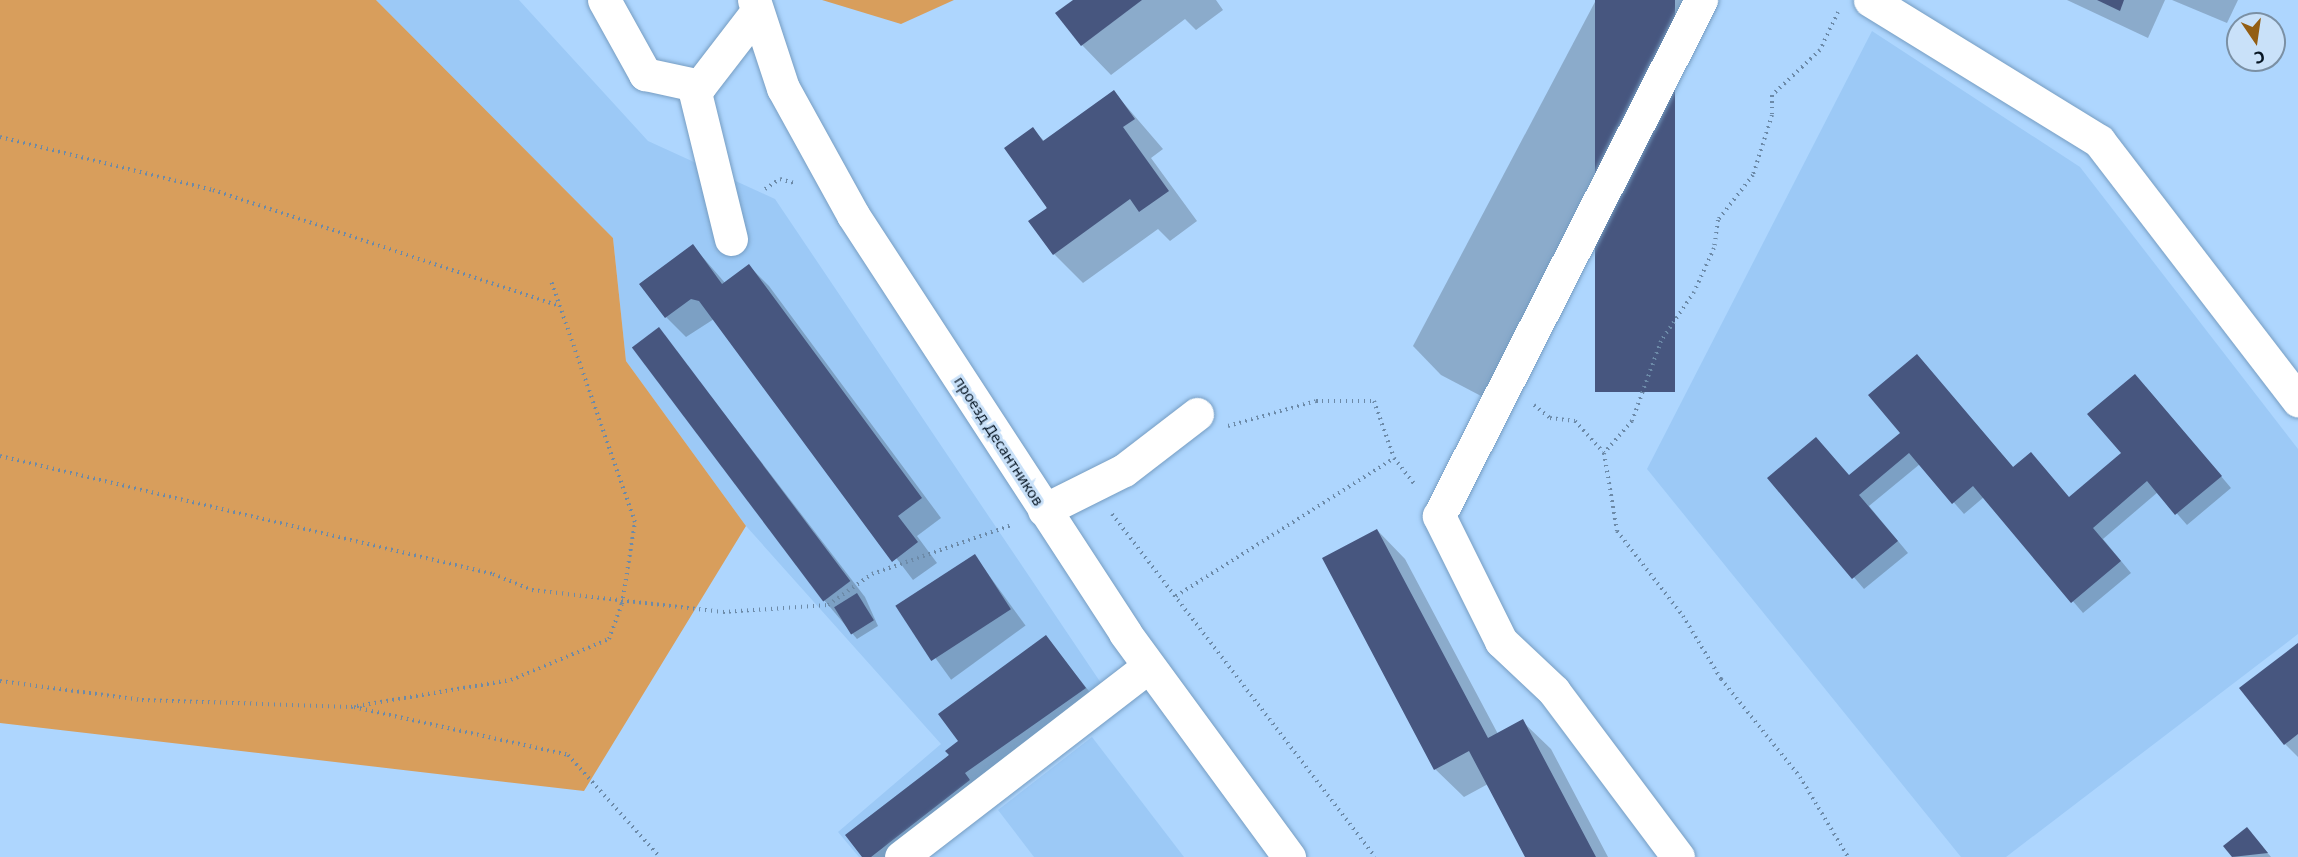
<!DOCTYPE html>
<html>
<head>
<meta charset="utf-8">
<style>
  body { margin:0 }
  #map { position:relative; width:2298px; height:857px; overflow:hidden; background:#aed6fe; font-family:"Noto Sans",sans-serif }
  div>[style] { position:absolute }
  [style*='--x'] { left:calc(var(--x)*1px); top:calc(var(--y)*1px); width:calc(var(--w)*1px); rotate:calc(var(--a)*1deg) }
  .built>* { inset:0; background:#9cc9f6 }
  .green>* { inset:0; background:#d89e5c }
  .shadow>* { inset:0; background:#0003; transform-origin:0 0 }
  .building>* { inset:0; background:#47567f; transform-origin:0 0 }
  .path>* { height:4px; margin-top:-2px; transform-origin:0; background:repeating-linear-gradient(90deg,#6c8aa8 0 1.5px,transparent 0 6px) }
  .roads { filter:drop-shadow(0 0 2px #769dc2) drop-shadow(0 0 2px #769dc2) }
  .minor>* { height:33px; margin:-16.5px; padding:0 16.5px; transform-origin:16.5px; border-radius:16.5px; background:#fff }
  span { translate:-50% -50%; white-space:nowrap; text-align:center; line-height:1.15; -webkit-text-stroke:6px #c9e1f9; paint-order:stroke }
  .street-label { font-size:15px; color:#071624 }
  .north { position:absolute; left:2226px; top:12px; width:60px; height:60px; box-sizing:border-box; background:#c9e1f9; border:2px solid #7b90a4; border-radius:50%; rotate:167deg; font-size:16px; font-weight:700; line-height:24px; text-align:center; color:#071624 }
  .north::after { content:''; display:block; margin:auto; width:21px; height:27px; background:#935e13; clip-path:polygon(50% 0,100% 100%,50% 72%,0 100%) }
</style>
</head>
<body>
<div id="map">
  <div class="built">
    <div style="clip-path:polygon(376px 0,519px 0,648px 141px,775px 199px,1105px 689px,886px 857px,859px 857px,838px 832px,941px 744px,746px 526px,626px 361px,613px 238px)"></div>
    <div style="clip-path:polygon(1872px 31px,2080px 167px,2298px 449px,2298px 634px,2006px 857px,1961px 857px,1647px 469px)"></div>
    <div style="clip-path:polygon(1092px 737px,1184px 857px,1034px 857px,998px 810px)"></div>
  </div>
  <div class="green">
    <div style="clip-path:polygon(0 0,376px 0,613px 238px,626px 361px,746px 526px,584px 791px,0 723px)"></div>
    <div style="clip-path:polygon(822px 0,954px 0,901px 24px)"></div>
  </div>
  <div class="shadow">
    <div style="clip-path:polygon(1075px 0,1216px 0,1223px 10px,1196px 30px,1185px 19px,1111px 75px,1082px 45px)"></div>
    <div style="clip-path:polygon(1596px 0,1718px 0,1502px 407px,1441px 375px,1413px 346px)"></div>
    <div style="clip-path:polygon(2067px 0,2165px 0,2148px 38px)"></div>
    <div style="clip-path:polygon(2172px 0,2238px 0,2227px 23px)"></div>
    <div style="clip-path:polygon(1114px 92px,1163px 149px,1151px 158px,1197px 221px,1170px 241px,1158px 229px,1083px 283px,1054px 254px,1033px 129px,1045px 142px)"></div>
    <div style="clip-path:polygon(693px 246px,726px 284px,749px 266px,769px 286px,941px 518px,917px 536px,937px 563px,913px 580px,714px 319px,686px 337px,666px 317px)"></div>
    <div style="clip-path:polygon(659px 329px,865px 597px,878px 626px,857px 639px,824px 600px)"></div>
    <div style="clip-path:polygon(1917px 356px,2014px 468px,2070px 498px,2123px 453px,2146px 387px,2231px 488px,2187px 525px,2158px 492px,2103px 539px,2131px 573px,2083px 613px,1984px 497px,1964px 514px,1920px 464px,1869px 506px,1908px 553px,1864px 589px,1769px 478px,1850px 477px,1902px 433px)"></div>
    <div style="clip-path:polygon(1377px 530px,1405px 559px,1498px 734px,1522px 721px,1551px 749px,1608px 857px,1527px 857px,1488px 784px,1464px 797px,1435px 769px)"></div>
    <div style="left:975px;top:556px;width:86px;height:92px;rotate:54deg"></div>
    <div style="clip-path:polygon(1046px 637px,1100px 705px,907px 857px,864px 857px)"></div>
    <div style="clip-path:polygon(2298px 645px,2298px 757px,2285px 744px)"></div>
    <div style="clip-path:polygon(2252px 834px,2271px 857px,2234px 857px,2226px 846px)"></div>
  </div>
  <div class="building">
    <div style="clip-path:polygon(1073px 0,1142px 0,1081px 46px,1055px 13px)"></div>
    <div style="left:1595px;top:0;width:80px;height:392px"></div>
    <div style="clip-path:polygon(2097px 0,2124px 0,2120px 11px)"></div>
    <div style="clip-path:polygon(1114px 90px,1135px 119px,1123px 127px,1169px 191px,1139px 212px,1130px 199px,1053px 255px,1028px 221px,1047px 208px,1004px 148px,1033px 127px,1043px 141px)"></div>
    <div style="clip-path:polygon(693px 244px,722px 284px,749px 264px,922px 498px,898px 516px,918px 542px,892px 562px,699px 301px,691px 299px,665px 318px,639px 284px)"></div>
    <div style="left:659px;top:327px;width:318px;height:34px;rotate:53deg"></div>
    <div style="clip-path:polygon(1917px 354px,2013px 467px,2031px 452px,2069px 497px,2121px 453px,2087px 414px,2135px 374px,2222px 476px,2175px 515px,2147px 481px,2093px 528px,2121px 561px,2071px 603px,1973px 486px,1952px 504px,1909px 453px,1859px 495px,1898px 541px,1852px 579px,1767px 478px,1816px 437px,1849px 475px,1900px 433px,1868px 395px)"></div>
    <div style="clip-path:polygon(1377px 529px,1488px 738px,1523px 719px,1596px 857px,1525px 857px,1469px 751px,1434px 770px,1322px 558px)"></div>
    <div style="left:975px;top:554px;width:66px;height:95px;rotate:57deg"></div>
    <div style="left:857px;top:593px;width:32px;height:27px;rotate:58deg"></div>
    <div style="clip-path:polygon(1046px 635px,1086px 688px,965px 773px,970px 780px,871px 857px,862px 857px,845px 835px,949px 755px,945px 751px,958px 741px,938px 714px)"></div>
    <div style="clip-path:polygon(2298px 643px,2298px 734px,2284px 745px,2239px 688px)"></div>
    <div style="clip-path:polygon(2247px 827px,2268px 853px,2232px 857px,2223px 846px)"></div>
  </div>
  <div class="path">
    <div style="--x:1838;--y:12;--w:42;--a:115.3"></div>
    <div style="--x:1820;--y:50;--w:66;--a:136.8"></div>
    <div style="--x:1772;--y:95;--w:20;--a:90"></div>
    <div style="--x:1772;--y:115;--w:63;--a:107.6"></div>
    <div style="--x:1753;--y:175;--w:57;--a:127.9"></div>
    <div style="--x:1718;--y:220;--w:28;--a:98"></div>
    <div style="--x:1714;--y:248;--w:48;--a:114.4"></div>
    <div style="--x:1694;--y:292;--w:59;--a:124"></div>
    <div style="--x:1661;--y:341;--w:85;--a:109.9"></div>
    <div style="--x:1632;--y:421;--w:43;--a:131.2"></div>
    <div style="--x:1604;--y:453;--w:79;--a:80.5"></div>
    <div style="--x:1617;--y:531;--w:108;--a:52.2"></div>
    <div style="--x:1683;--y:616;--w:74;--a:58.9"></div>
    <div style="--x:1721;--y:679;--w:126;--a:51.1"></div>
    <div style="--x:1800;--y:777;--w:93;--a:59"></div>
    <div style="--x:0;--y:137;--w:219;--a:14"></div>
    <div style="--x:213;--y:190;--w:365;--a:18.5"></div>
    <div style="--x:765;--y:189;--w:18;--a:-34"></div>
    <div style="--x:780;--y:179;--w:15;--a:16"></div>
    <div style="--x:1534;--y:405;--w:21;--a:39"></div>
    <div style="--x:1550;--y:418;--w:25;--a:7"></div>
    <div style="--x:1575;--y:421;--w:43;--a:47.8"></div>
    <div style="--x:1228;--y:426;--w:91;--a:-15.9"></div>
    <div style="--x:1316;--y:401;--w:58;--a:0"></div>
    <div style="--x:1374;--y:401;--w:60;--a:70.7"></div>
    <div style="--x:0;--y:456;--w:507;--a:13.46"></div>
    <div style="--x:493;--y:574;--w:42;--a:22.3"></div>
    <div style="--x:532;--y:590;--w:192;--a:6.6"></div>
    <div style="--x:723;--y:612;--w:105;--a:-3.8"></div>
    <div style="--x:828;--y:605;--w:54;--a:-35.2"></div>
    <div style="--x:872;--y:574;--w:148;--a:-19.3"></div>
    <div style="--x:1112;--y:514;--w:432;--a:52.5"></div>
    <div style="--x:1176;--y:596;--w:258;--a:-32.3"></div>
    <div style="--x:1394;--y:458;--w:34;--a:52"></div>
    <div style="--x:0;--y:681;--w:143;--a:7.6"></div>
    <div style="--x:142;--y:700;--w:209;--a:1.9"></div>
    <div style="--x:351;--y:707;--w:162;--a:-9.6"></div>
    <div style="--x:511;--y:680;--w:106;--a:-22.7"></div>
    <div style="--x:609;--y:639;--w:37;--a:-70"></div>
    <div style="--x:622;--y:604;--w:83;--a:-81"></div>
    <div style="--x:635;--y:522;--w:255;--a:-109.2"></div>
    <div style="--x:354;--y:707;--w:219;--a:12.6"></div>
    <div style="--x:568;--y:755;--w:137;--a:48"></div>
  </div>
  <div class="roads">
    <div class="minor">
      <div style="--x:604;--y:0;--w:85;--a:61"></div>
      <div style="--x:645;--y:74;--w:56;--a:12.3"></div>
      <div style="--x:754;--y:0;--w:93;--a:71.8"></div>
      <div style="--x:783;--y:88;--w:145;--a:61.1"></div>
      <div style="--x:853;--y:215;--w:499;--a:56.9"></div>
      <div style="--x:1125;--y:633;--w:278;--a:53.8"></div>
      <div style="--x:1870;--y:0;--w:269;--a:31.6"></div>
      <div style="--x:2099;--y:141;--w:327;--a:52.5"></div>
      <div style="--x:731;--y:239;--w:151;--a:-103.8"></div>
      <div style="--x:695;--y:92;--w:98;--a:-52.4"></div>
      <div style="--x:1044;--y:510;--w:89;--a:-26.6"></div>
      <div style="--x:1124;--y:470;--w:92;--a:-37.5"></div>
      <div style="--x:901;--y:857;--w:312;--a:-37.6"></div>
      <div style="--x:1678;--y:857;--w:207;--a:-126.8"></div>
      <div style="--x:1554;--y:691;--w:73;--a:-136.7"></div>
      <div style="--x:1501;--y:641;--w:140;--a:-116.4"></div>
      <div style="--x:1439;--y:516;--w:579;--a:-63.08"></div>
    </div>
  </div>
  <div class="street-label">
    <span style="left:999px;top:441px;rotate:57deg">проезд Десантников</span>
  </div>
  <div class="north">С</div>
</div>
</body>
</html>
